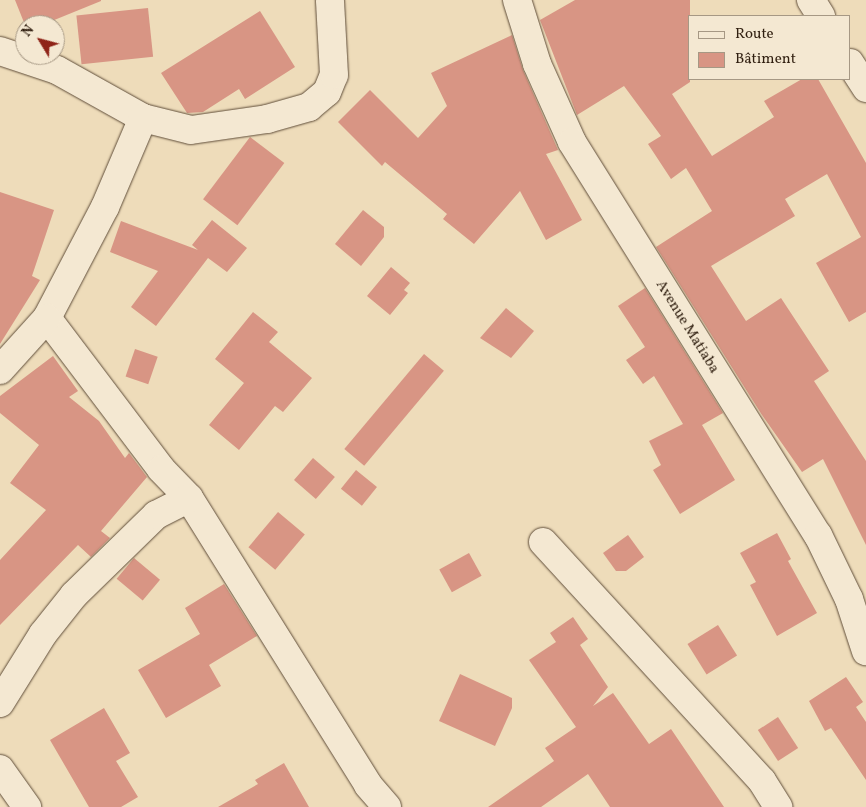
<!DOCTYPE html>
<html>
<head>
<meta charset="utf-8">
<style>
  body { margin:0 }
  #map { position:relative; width:866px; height:807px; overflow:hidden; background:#eedcba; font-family:Vollkorn,serif }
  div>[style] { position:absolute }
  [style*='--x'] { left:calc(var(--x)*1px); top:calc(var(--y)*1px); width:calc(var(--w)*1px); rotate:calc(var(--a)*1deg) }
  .building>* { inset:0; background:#d89584; transform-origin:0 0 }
  .roads { filter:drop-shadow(0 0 1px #604e3a) drop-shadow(0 0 1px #604e3a) }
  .street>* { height:28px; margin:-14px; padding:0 14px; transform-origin:14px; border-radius:14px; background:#f4e8d2 }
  span { translate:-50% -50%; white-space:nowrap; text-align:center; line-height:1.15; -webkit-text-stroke:4px #f4e8d2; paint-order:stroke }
  .street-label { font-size:15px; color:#301f10 }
  .legend { position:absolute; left:688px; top:15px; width:162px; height:65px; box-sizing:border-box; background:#f4e8d2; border:1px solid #a69884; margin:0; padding:6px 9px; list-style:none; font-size:15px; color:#301f10 }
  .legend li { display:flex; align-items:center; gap:10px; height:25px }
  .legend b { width:25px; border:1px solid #a69884 }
  .north { position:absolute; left:15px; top:15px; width:50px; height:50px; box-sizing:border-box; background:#f4e8d2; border:1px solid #a69884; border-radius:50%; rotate:307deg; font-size:14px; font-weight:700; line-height:20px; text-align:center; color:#301f10 }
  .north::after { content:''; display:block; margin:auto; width:18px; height:22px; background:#8f2418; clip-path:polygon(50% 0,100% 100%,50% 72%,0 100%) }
</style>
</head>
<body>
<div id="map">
  <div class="building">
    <div style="clip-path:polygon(15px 0,101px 0,101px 1px,42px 25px,25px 25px)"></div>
    <div style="clip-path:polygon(575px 0,690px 0,690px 82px,672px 94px,712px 156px,774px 117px,764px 101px,802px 79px,818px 79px,866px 163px,866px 312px,849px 322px,816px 263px,861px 237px,827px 174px,785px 199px,795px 216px,711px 266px,746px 321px,781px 298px,829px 371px,814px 381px,866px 461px,866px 545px,823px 459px,802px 472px,762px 415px,656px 247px,712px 211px,686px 168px,671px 179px,648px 144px,661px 136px,624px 86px,577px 115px,540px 20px)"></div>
    <div style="left:148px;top:8px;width:49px;height:72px;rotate:84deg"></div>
    <div style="clip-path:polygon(260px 11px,295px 67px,245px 99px,239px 89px,203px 112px,187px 113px,161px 73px)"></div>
    <div style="clip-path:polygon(512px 35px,523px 70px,558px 150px,546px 154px,582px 220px,546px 240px,520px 191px,474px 244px,443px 219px,447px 214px,385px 162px,382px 166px,338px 122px,370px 90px,418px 138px,447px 106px,431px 73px)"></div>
    <div style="left:250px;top:137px;width:43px;height:78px;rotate:37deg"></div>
    <div style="clip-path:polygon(0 192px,54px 210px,32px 276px,40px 280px,0 344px)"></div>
    <div style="clip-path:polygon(363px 210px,384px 227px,384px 237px,361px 266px,335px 244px)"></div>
    <div style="clip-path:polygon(212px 220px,247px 248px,227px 272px,208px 258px,156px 326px,131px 307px,158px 271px,110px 252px,121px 221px,198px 250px,192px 245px)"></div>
    <div style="clip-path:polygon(391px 267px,410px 283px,404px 290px,408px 293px,390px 315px,367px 296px)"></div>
    <div style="clip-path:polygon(645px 288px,723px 413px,702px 425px,735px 480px,680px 514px,653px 470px,661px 465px,649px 441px,683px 424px,654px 376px,643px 384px,626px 360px,645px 347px,618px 306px)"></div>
    <div style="clip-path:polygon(506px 308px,534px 331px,511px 358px,480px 338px)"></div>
    <div style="clip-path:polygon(253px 312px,278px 332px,269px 342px,312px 378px,283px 412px,275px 406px,239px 450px,209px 425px,244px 383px,215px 359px)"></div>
    <div style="left:135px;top:349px;width:24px;height:29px;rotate:19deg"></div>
    <div style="left:424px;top:354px;width:26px;height:124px;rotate:40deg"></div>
    <div style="clip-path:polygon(53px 356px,78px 391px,69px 397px,99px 421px,125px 458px,129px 453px,147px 477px,101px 531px,110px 538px,91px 557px,78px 545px,0 625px,0 560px,46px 510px,10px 483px,39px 445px,0 413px,0 396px)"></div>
    <div style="left:313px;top:458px;width:29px;height:29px;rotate:41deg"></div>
    <div style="left:356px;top:470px;width:27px;height:24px;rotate:39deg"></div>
    <div style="left:278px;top:512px;width:35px;height:46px;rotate:40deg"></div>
    <div style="clip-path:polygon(777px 533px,791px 559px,788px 561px,817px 613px,777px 636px,750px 585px,756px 582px,740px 553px)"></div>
    <div style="clip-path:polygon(628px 535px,644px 557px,626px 571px,616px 571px,603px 553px)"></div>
    <div style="left:469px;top:553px;width:26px;height:34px;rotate:61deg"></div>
    <div style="left:134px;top:558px;width:34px;height:27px;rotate:40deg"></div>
    <div style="clip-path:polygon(224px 584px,257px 636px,209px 665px,221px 686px,166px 718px,138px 670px,200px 634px,185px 608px)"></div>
    <div style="clip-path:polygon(573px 617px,588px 639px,580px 645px,608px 687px,593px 706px,613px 693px,649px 744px,671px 729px,724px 807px,610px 807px,588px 774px,541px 807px,488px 807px,554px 761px,545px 748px,576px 727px,529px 660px,556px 642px,550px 633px)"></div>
    <div style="left:718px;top:625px;width:36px;height:36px;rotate:58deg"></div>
    <div style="clip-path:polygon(460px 674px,512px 698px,512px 708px,495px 746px,439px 721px)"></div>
    <div style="clip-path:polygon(846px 677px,863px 702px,856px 707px,866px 722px,866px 780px,831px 728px,825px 731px,809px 701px)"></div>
    <div style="clip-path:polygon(104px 708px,130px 753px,116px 761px,138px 797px,121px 807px,89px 807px,50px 740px)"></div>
    <div style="left:778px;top:717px;width:37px;height:24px;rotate:57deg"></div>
    <div style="clip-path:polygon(284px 763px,309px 807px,218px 807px,258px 784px,255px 780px)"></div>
  </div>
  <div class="roads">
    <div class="street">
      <div style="--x:517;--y:0;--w:67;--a:72.6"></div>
      <div style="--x:537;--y:64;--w:85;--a:65.8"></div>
      <div style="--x:572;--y:142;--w:464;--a:58"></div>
      <div style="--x:818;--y:535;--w:71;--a:64.2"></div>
      <div style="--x:849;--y:599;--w:55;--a:71.9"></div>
      <div style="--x:811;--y:0;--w:19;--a:58"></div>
      <div style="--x:0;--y:51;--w:60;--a:18.4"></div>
      <div style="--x:57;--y:70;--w:98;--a:29.2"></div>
      <div style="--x:143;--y:118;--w:49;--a:14"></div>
      <div style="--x:191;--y:130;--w:77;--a:-8.2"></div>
      <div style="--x:267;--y:119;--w:44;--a:-15.9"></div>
      <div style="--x:309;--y:107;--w:23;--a:-40"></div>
      <div style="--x:327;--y:92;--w:18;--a:-68"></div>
      <div style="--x:334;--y:75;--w:75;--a:-93.1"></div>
      <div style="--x:850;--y:63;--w:30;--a:57"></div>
      <div style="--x:143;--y:118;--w:97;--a:113.1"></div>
      <div style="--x:105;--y:207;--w:125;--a:117.6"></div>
      <div style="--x:47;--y:318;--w:189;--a:52.9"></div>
      <div style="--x:161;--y:469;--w:40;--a:46"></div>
      <div style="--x:189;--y:498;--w:338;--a:58"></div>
      <div style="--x:368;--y:785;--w:29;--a:49"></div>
      <div style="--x:0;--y:370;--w:70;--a:-47.9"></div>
      <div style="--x:543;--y:542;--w:324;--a:47.5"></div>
      <div style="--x:762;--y:781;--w:31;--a:58"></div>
      <div style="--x:0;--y:703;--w:81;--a:-58.1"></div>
      <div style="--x:43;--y:634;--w:50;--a:-51.5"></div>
      <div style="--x:74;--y:595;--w:115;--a:-44.3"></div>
      <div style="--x:156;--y:515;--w:37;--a:-27"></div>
      <div style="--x:0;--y:769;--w:47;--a:54.6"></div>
    </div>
  </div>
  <div class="street-label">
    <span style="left:687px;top:327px;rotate:58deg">Avenue Matiaba</span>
  </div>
  <ul class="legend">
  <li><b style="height:6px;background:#f4e8d2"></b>Route</li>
  <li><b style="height:14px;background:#d89584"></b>Bâtiment</li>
  </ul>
  <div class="north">N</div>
</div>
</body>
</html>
